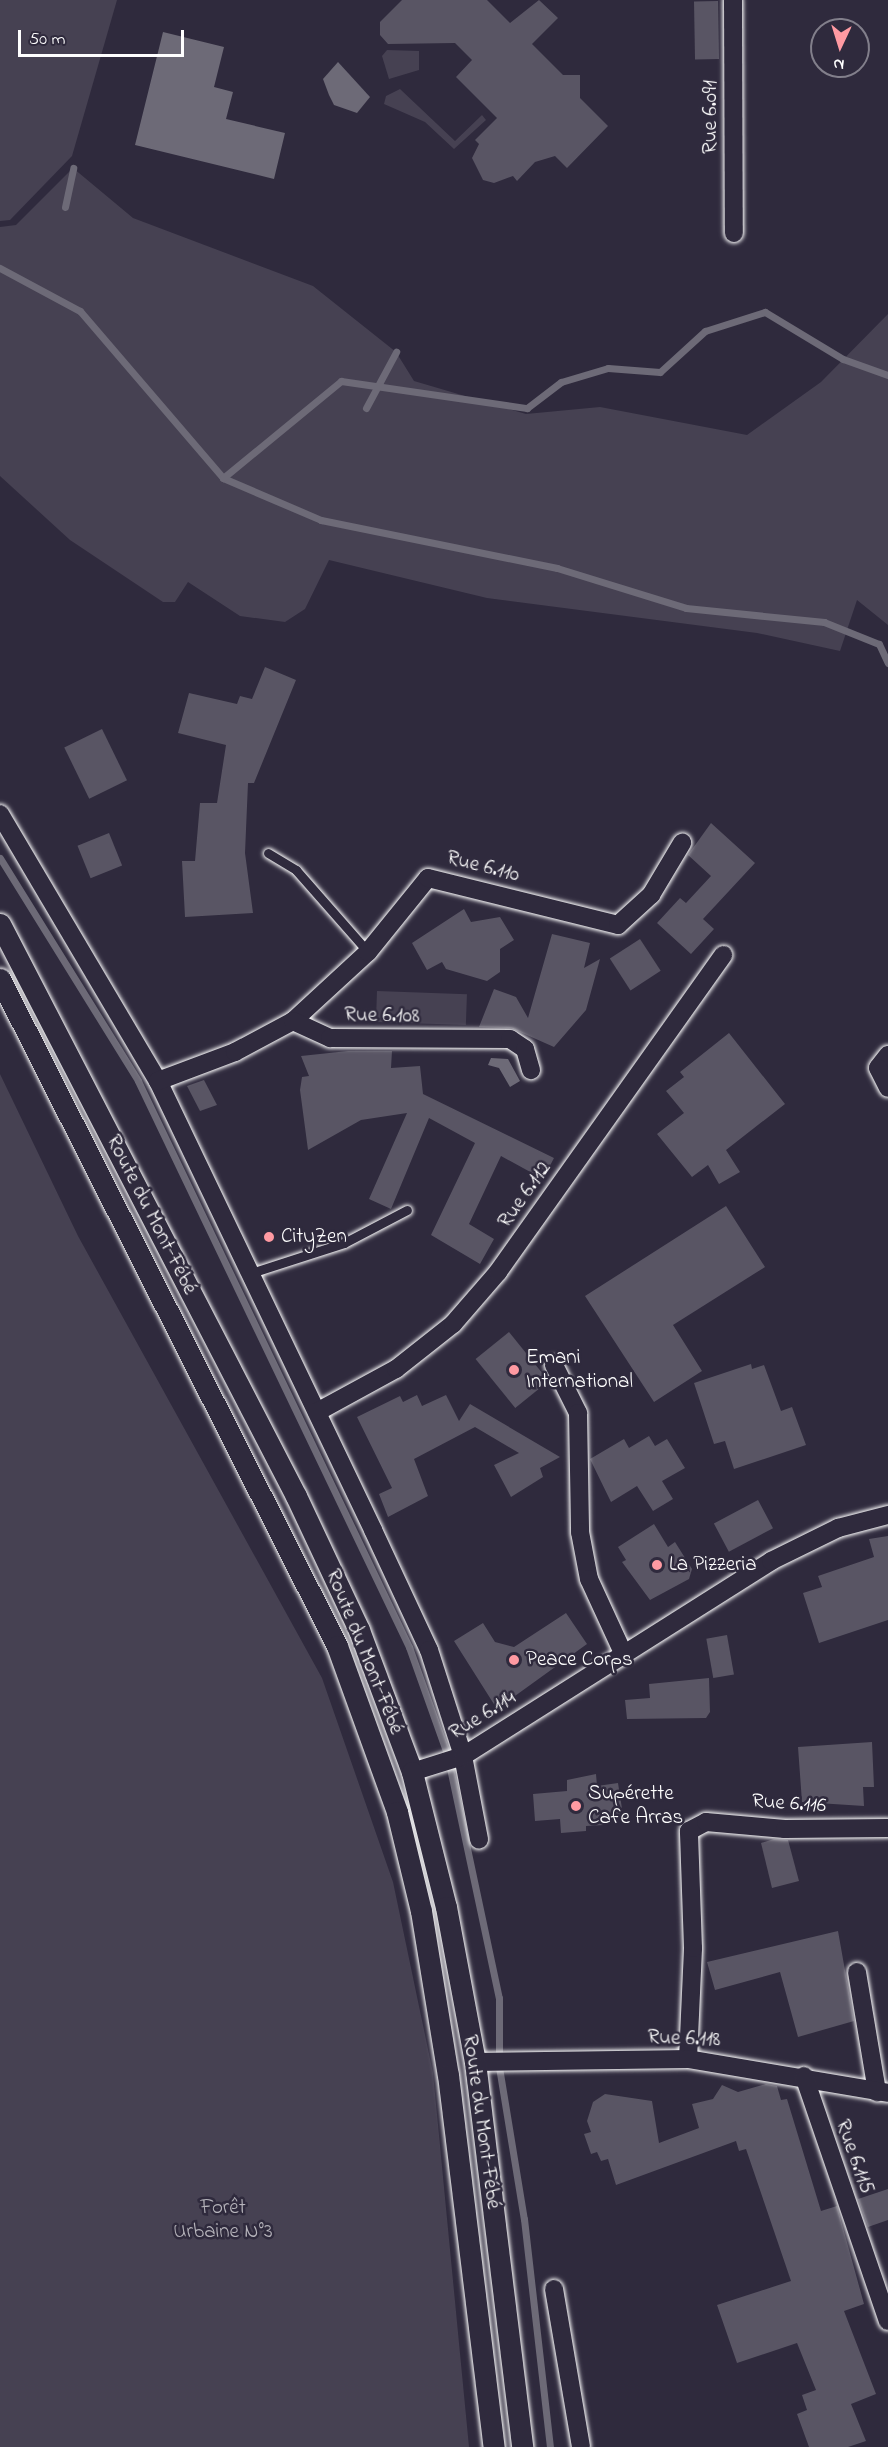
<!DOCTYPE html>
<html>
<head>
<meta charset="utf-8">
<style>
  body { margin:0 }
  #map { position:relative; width:888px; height:2447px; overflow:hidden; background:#2f2a3d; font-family:"Indie Flower",sans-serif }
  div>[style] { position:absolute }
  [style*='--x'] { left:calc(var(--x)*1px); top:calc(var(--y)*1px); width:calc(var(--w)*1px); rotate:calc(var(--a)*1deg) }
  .green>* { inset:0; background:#464152; transform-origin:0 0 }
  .water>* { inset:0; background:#6d6a77 }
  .stream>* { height:7px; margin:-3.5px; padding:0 3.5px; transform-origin:3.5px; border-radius:3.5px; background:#6d6a77 }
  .building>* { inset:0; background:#595564; transform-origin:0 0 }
  .roads { filter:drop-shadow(0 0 2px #fff) drop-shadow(0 0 2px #fff) }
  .service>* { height:9px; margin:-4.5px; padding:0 4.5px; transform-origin:4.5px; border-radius:4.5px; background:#2f2a3d }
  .minor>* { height:18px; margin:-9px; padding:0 9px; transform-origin:9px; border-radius:9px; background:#2f2a3d }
  .tertiary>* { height:21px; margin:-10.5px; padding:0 10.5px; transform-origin:10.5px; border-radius:10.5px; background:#2f2a3d }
  .dots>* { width:16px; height:16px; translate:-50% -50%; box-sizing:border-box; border:3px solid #2f2a3d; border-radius:50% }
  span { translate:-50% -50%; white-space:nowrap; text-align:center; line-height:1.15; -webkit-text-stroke:5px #2f2a3d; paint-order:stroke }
  .street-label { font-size:21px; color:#fff }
  .poi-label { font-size:21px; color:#fff }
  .left { translate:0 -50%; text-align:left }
  .park-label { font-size:21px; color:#b5b3ba }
  .north { position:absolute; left:810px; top:18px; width:60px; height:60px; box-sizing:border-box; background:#2f2a3d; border:2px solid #827f8b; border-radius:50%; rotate:184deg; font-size:16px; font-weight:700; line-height:24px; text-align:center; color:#fff }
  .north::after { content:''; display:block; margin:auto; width:21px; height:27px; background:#ff9aa2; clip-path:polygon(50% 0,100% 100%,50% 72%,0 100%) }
  .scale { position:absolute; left:18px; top:30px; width:166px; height:27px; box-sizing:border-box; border:3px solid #fff; border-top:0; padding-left:8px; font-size:18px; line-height:21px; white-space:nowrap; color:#fff; -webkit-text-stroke:4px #2f2a3d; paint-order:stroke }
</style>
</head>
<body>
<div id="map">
  <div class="green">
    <div style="clip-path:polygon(0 0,117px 0,72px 156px,10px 220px,0 221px)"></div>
    <div style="clip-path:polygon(387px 50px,419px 51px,419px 70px,389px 79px,382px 56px)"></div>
    <div style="clip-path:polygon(400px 89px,455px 141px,482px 115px,486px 120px,454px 149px,425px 122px,384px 104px,386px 96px)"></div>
    <div style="clip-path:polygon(73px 168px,133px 218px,313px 286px,396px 352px,414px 381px,526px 414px,600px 407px,747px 435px,821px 382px,888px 314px,888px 625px,857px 600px,840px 651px,757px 633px,487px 598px,329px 560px,305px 609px,285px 622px,240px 616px,188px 582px,175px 602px,163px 602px,70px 540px,0 476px,0 227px,16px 225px)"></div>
    <div style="left:377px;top:991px;width:90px;height:31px;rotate:2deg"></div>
    <div style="clip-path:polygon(0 1074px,78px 1236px,322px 1678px,393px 1882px,433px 2073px,469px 2447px,0 2447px)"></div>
  </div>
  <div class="water">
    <div style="clip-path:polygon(163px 32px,224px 47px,214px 87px,233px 92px,226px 119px,285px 133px,274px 179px,135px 145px)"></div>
    <div style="clip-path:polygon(338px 62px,370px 97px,357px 113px,334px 105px,329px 95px,323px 79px)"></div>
    <div style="clip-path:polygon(491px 1058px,508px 1059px,520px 1081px,510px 1087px,499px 1068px,488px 1065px)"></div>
  </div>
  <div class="stream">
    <div style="--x:65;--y:207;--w:40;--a:-78"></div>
    <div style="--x:0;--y:268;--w:91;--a:28.3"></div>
    <div style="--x:80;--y:311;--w:220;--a:49.4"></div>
    <div style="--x:223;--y:478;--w:107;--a:23.2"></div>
    <div style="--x:321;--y:520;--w:241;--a:11.5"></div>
    <div style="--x:557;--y:568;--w:135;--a:17.2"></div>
    <div style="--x:686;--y:608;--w:139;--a:5.8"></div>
    <div style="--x:824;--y:622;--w:59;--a:21.8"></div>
    <div style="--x:879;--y:644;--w:21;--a:65"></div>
    <div style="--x:366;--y:408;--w:64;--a:-61.8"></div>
    <div style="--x:223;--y:478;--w:153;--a:-39.4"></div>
    <div style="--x:341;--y:381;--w:188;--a:8.3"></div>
    <div style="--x:527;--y:408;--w:43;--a:-37.4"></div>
    <div style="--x:561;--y:382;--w:49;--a:-16.6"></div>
    <div style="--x:608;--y:368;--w:52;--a:4.4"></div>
    <div style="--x:660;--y:372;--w:61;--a:-42.3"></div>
    <div style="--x:705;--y:331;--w:63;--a:-17.6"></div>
    <div style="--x:765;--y:312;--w:91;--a:31.1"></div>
    <div style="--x:843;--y:359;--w:48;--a:19.6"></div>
    <div style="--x:0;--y:858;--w:262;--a:58.2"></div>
    <div style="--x:138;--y:1081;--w:628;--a:64.41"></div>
    <div style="--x:409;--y:1647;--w:114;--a:70.4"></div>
    <div style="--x:447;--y:1754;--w:249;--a:78"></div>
    <div style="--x:499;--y:1998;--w:69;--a:90"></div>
    <div style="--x:499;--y:2067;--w:154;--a:80.7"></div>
    <div style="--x:524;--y:2219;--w:229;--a:83.5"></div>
  </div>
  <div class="building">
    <div style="clip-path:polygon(402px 0,487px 0,510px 23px,539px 0,558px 18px,532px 44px,563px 75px,580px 75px,580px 98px,608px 126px,567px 168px,555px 156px,535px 162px,517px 181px,513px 176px,494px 183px,483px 180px,472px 158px,479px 144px,475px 140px,497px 118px,456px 77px,472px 60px,455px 43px,388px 44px,380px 35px,380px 22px)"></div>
    <div style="left:718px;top:1px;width:58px;height:24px;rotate:89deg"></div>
    <div style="clip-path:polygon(265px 667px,296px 680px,254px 783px,248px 783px,245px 853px,253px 913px,185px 917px,182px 861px,195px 861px,200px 803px,217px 803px,226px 745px,178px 733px,189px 693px,237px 704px,240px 696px,252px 699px)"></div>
    <div style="left:102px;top:729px;width:57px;height:42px;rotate:64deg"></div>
    <div style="clip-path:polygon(711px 823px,755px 863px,703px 919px,714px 929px,691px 954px,657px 923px,680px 898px,686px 903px,711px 876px,688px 855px)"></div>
    <div style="left:109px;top:833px;width:35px;height:34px;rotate:68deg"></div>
    <div style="clip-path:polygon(464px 909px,471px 922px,500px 917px,514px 940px,500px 949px,500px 972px,487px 981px,446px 969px,442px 962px,427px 970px,412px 943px)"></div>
    <div style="clip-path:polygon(552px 934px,590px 943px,584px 968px,600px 959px,586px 1010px,554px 1047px,511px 1028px,479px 1027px,494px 989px,516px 997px,528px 1018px)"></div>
    <div style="left:640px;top:939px;width:38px;height:36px;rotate:57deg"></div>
    <div style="clip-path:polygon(729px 1033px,785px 1104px,726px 1150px,740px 1172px,719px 1184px,708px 1165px,692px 1177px,657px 1134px,684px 1113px,666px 1091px,684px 1077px,680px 1072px)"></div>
    <div style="clip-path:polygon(348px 1051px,392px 1051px,391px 1068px,420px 1066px,423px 1094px,554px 1158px,543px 1179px,501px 1156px,469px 1224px,494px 1239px,480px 1264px,431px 1235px,475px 1143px,429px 1118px,391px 1209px,369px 1199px,407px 1113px,361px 1120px,308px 1150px,300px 1090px,302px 1077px,309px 1076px,301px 1056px)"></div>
    <div style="clip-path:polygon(204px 1080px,217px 1105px,200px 1111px,187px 1086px)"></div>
    <div style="clip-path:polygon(726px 1206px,765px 1267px,673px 1325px,702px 1371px,654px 1402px,585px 1296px)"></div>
    <div style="left:509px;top:1332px;width:63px;height:43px;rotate:51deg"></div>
    <div style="clip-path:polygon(751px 1364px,752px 1369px,764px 1365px,781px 1411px,792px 1407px,806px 1445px,734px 1469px,725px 1441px,714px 1444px,694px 1383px)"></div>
    <div style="clip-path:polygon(417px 1395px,422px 1406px,446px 1395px,459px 1421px,470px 1404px,560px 1457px,540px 1468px,543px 1477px,511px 1497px,494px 1465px,519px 1453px,475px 1427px,414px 1459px,428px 1496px,388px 1517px,379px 1494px,392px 1488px,357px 1417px,400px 1396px,403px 1402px)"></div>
    <div style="clip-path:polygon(649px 1436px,655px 1446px,667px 1439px,685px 1468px,662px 1481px,673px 1499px,653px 1511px,637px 1486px,611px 1502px,590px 1459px,624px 1439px,629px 1448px)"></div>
    <div style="left:758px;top:1500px;width:32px;height:50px;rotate:62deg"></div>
    <div style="clip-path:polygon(654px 1524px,668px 1547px,675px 1542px,692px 1569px,689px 1579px,650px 1600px,622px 1562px,626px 1560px,618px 1547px)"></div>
    <div style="clip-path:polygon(888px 1536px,888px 1620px,819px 1643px,803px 1593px,822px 1587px,818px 1576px,874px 1557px,869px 1539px)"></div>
    <div style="clip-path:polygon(566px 1613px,587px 1644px,497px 1709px,454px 1641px,483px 1623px,495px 1642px,514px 1647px)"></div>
    <div style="left:727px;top:1635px;width:40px;height:21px;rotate:80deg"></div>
    <div style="clip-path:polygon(709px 1678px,710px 1712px,706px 1718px,627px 1719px,625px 1700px,650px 1698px,649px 1684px)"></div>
    <div style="clip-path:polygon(872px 1742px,874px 1787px,863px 1787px,864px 1806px,802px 1802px,798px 1747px)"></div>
    <div style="clip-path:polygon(596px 1774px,597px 1786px,618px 1783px,623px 1815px,603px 1818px,604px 1825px,586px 1826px,586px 1831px,561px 1833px,560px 1819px,535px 1821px,533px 1794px,567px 1791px,567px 1780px)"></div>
    <div style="clip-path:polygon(774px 1839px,788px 1840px,799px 1881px,772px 1888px,761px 1843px)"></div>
    <div style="clip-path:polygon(838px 1931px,854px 2021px,798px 2037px,780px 1972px,715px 1990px,707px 1962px)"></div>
    <div style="clip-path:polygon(766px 2084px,777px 2086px,781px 2100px,787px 2099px,821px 2211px,837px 2206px,864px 2304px,844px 2311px,876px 2394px,851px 2404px,866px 2441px,848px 2447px,809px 2447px,797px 2414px,807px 2410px,802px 2395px,816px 2390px,797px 2343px,737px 2363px,717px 2305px,791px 2281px,746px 2149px,739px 2151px,736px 2141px,616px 2185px,608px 2159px,601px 2161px,597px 2152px,591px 2154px,584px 2134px,591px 2132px,587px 2121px,593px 2102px,605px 2094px,652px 2101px,659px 2143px,699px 2128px,692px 2104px,713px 2099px,722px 2085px,738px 2092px)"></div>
    <div style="clip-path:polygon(888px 2189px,888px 2220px,868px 2227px,858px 2199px)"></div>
  </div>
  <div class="roads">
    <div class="service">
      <div style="--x:268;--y:853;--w:33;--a:31"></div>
      <div style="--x:296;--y:870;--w:109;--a:48.7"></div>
      <div style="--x:251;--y:1273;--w:98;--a:-17.9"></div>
      <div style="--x:344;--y:1243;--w:71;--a:-27.6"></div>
    </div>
    <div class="minor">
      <div style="--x:733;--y:0;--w:233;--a:89.8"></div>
      <div style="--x:0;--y:814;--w:310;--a:59.4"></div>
      <div style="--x:158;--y:1081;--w:498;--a:64.4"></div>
      <div style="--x:373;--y:1530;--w:132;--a:65"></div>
      <div style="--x:429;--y:1650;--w:111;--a:72.2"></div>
      <div style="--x:463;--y:1756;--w:85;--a:79.1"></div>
      <div style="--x:293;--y:1021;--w:102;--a:-42.6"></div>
      <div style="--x:368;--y:952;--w:95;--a:-51"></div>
      <div style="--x:428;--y:878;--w:196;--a:13.9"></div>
      <div style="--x:618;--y:925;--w:45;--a:-42.3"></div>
      <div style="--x:651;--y:895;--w:61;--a:-59.2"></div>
      <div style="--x:888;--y:1055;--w:16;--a:128"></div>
      <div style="--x:878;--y:1068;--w:22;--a:63"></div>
      <div style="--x:158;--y:1081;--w:82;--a:-20.6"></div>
      <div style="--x:235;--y:1052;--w:66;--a:-28.1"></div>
      <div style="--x:293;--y:1021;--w:41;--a:24.7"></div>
      <div style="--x:330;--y:1038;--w:180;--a:0.3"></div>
      <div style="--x:510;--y:1039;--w:18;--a:34"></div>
      <div style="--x:525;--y:1049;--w:22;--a:74"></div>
      <div style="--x:554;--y:1365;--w:54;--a:63.4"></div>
      <div style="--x:578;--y:1413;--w:119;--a:89"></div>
      <div style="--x:580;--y:1532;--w:48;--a:79.2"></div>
      <div style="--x:589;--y:1579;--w:81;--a:65.3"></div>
      <div style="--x:317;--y:1412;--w:90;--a:-28.6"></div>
      <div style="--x:396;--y:1369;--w:73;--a:-38.3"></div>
      <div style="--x:453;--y:1324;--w:69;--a:-49.1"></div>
      <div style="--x:498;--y:1272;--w:389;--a:-54.6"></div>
      <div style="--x:412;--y:1772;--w:53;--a:-17.4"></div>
      <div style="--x:463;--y:1756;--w:365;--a:-32.3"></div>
      <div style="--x:771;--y:1561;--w:75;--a:-26.2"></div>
      <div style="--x:838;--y:1528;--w:52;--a:-14.6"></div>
      <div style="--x:857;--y:1972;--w:122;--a:80.5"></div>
      <div style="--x:688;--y:2059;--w:111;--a:-87.4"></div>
      <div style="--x:693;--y:1948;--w:117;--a:-92"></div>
      <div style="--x:689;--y:1831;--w:19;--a:-28"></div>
      <div style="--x:706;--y:1822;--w:79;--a:5.1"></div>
      <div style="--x:785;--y:1829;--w:103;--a:-0.6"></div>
      <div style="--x:475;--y:2062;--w:213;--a:-0.8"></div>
      <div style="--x:688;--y:2059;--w:203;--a:9.6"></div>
      <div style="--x:804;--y:2076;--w:259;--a:71.1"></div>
      <div style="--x:554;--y:2289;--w:160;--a:80.3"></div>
    </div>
    <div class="tertiary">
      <div style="--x:0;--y:924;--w:644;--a:62.64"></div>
      <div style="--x:296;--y:1496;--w:148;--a:64.8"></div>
      <div style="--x:359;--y:1630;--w:152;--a:69.5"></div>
      <div style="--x:412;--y:1772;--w:139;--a:75.9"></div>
      <div style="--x:446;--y:1907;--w:158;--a:79.4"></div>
      <div style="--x:475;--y:2062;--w:388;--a:83"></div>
      <div style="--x:0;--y:979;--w:747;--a:63.19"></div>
      <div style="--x:337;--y:1646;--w:177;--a:70.1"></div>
      <div style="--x:397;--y:1812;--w:102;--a:76.4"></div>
      <div style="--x:421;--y:1911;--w:166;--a:80.7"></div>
      <div style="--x:448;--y:2075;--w:375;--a:83"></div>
    </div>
  </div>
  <div class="dots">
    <div style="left:269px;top:1237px;background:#ff9aa2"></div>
    <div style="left:514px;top:1370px;background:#ff9aa2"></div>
    <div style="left:657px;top:1565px;background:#ff9aa2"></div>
    <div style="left:514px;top:1660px;background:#ff9aa2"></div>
    <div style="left:576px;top:1806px;background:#ff9aa2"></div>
  </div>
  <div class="street-label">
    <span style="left:711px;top:117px;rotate:-90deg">Rue 6.091</span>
    <span style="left:483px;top:867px;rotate:14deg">Rue 6.110</span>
    <span style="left:382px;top:1016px;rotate:1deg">Rue 6.108</span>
    <span style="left:525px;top:1195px;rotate:-55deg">Rue 6.112</span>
    <span style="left:151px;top:1215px;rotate:63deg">Route du Mont-Fébé</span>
    <span style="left:364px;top:1652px;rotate:68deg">Route du Mont-Fébé</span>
    <span style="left:483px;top:1716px;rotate:-32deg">Rue 6.114</span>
    <span style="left:789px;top:1804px;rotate:4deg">Rue 6.116</span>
    <span style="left:684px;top:2039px;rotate:2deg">Rue 6.118</span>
    <span style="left:481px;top:2122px;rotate:82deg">Route du Mont-Fébé</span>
    <span style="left:854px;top:2157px;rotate:70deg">Rue 6.115</span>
  </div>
  <div class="poi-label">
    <span class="left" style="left:281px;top:1237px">CityZen</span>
    <span class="left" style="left:526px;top:1370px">Emani<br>International</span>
    <span class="left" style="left:669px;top:1565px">La Pizzeria</span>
    <span class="left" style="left:526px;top:1660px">Peace Corps</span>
    <span class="left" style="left:588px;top:1806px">Supérette<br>Cafe Arras</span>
  </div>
  <div class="park-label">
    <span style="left:223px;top:2220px">Forêt<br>Urbaine N°3</span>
  </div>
  <div class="north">N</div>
  <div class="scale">50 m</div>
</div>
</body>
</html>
